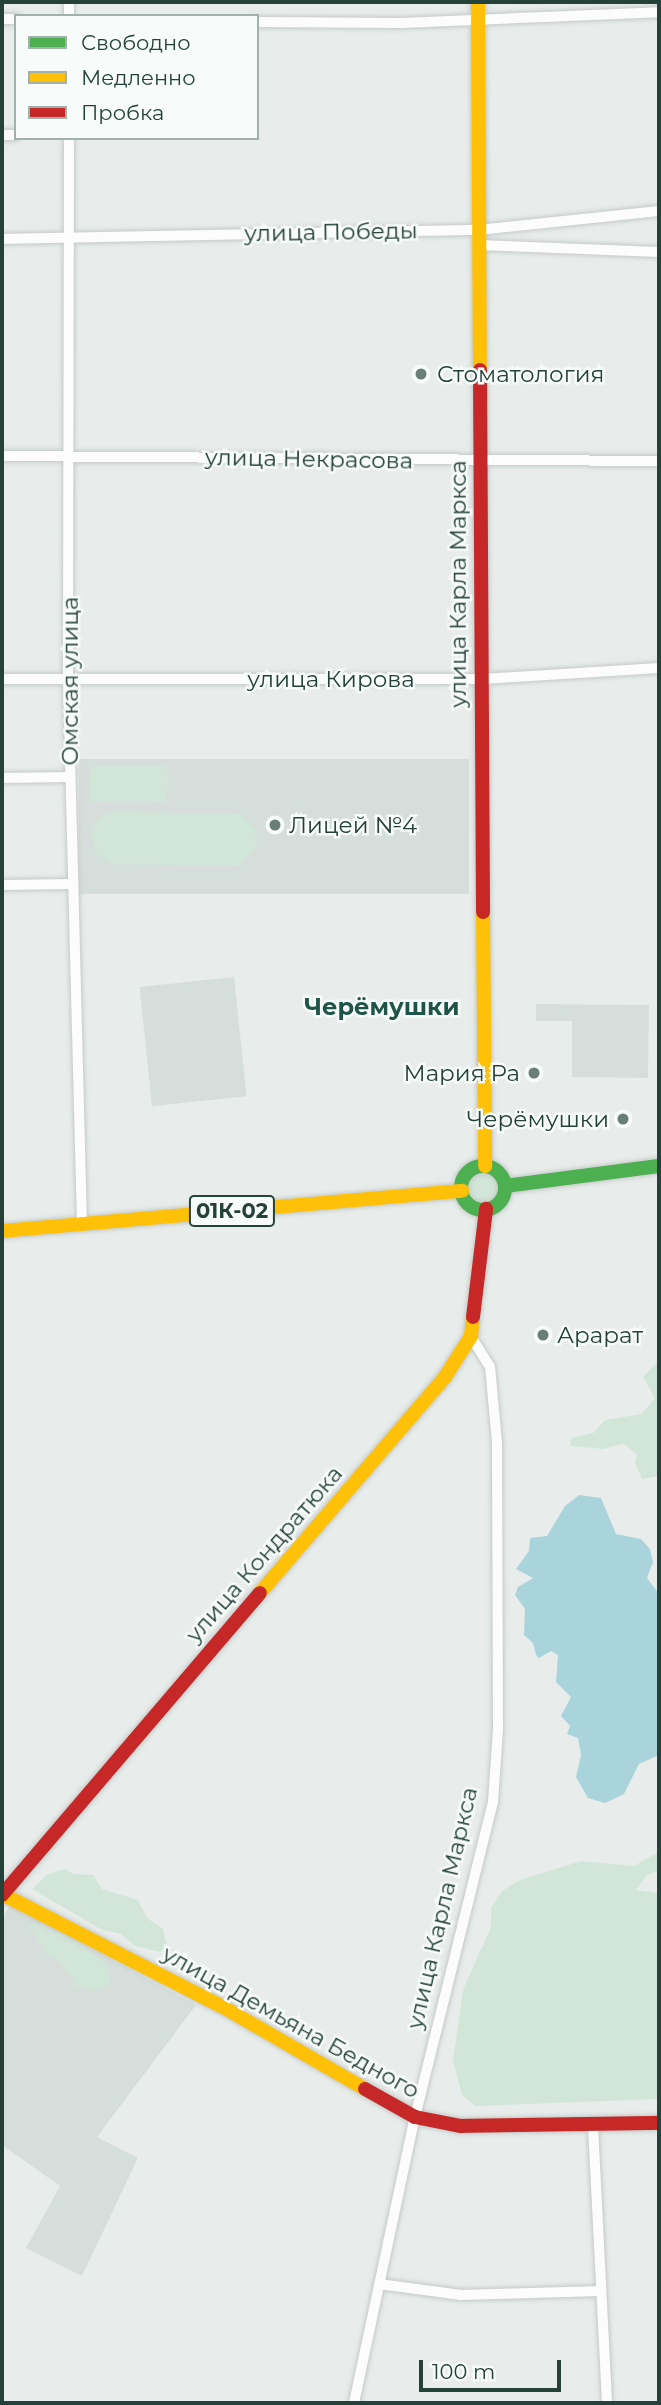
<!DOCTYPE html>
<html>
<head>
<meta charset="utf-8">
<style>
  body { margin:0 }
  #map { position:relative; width:661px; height:2405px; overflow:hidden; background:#e8edeb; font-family:Montserrat,sans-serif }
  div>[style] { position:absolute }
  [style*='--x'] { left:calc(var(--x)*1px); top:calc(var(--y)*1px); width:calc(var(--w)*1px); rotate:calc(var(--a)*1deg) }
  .built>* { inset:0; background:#d6dedb; transform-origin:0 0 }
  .green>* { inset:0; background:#d1e6d8 }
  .round { border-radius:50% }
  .water>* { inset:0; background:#a9d4db }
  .roads { filter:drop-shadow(0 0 2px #c5cac8) drop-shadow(0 0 2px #c5cac8) }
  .street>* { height:10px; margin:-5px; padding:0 5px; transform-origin:5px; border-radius:5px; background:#fcfcfc }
  .fast>* { height:14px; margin:-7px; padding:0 7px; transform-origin:7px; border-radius:7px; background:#4caf50 }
  .fast>.ring { margin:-7px; padding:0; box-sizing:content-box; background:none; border:14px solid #4caf50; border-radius:50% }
  .slow>* { height:14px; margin:-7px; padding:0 7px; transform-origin:7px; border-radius:7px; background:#ffc107 }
  .jam>* { height:14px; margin:-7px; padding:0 7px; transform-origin:7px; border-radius:7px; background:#c62828 }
  .dots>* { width:19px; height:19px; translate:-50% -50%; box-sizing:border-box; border:4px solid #f7fbf9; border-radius:50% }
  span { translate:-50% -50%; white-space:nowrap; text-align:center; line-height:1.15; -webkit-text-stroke:5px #f7fbf9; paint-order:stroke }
  .shield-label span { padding:2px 5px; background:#f7fbf9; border:2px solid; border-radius:5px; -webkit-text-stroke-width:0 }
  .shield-label { font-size:21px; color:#24423a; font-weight:700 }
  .street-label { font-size:23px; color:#24423a }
  .poi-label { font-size:23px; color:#24423a }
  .left { translate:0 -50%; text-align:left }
  .right { translate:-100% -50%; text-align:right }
  .neighbourhood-label { font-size:24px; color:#1f5548; font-weight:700 }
  .frame { position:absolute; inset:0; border:4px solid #24423a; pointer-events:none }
  .legend { position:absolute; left:14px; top:14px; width:245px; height:126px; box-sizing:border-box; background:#f7fbf9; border:2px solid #a3b1ad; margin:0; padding:9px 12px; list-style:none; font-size:21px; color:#24423a }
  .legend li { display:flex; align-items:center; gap:14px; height:35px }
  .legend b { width:35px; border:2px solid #a3b1ad }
  .scale { position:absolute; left:419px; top:2360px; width:142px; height:32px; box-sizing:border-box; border:4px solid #24423a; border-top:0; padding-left:9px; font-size:21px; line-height:24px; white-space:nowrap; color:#24423a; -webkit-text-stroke:5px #f7fbf9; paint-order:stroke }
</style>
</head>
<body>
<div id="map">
  <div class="built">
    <div style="left:79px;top:759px;width:390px;height:135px"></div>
    <div style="left:234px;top:977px;width:120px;height:95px;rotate:84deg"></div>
    <div style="clip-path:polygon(536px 1004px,649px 1005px,648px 1078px,572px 1077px,572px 1021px,536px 1021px)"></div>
    <div style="clip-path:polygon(11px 1905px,196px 2005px,97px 2137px,138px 2158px,82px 2276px,26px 2248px,60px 2186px,2px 2145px,2px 1917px)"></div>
  </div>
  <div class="green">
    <div style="clip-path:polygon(94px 766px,164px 766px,168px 772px,166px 802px,89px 801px,89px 771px)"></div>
    <div style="clip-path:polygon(112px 812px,241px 814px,255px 829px,256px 845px,240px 866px,111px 864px,97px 854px,92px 838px,97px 821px)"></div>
    <div class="round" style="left:464px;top:1168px;width:38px;height:38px"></div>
    <div style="clip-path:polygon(659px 1360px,658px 1476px,642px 1479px,635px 1463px,637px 1454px,623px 1444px,603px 1449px,570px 1446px,571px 1438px,593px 1433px,605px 1420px,642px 1414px,655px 1398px,643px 1377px)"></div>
    <div style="clip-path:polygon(659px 1852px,659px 1870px,646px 1876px,636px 1890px,659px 1893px,659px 2099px,475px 2106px,462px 2095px,453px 2061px,463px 1990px,491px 1927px,491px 1908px,502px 1891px,520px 1880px,581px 1861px,634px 1866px)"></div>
    <div style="clip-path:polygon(65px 1869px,73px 1874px,93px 1875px,102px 1889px,138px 1900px,147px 1918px,163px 1929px,167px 1946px,160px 1952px,135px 1946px,121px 1934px,102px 1930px,32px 1889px,48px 1874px)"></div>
    <div style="clip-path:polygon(29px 1923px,62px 1932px,93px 1953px,107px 1966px,110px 1984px,95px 1991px,78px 1987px,58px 1960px,48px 1956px)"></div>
  </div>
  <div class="water">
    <div style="clip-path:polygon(579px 1495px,601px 1498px,616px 1534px,641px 1539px,650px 1549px,653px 1562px,647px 1578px,659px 1594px,659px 1755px,639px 1764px,624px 1794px,605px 1803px,588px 1798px,576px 1777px,581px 1755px,578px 1738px,567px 1734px,570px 1726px,561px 1716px,571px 1697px,556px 1682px,558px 1655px,551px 1651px,539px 1658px,536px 1655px,533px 1643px,524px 1635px,525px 1609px,515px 1595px,518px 1587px,533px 1578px,516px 1569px,529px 1551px,530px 1538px,547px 1536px,565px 1506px)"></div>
  </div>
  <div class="roads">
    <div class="street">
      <div style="--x:69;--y:16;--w:14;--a:-90"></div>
      <div style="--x:2;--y:19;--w:14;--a:0"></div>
      <div style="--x:257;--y:22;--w:144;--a:0.4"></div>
      <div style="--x:401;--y:23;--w:258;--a:-2.4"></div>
      <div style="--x:2;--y:135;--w:14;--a:0"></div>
      <div style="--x:69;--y:138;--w:541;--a:90.11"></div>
      <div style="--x:68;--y:679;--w:545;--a:88.53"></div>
      <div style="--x:2;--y:239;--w:476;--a:-1.1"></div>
      <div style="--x:478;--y:230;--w:182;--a:-6"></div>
      <div style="--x:479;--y:245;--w:180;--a:2.2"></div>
      <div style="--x:2;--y:456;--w:657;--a:0.44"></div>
      <div style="--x:2;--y:679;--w:480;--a:0"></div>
      <div style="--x:482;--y:679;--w:177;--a:-3.6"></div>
      <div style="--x:2;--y:778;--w:68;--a:-0.8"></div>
      <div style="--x:2;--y:885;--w:70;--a:-0.8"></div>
      <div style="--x:593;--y:2126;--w:277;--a:87.1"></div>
      <div style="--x:379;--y:2284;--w:83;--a:7.6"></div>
      <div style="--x:461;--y:2295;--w:140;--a:-1.6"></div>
      <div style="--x:354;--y:2403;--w:292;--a:-78"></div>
      <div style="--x:415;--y:2117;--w:325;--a:-76.1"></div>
      <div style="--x:493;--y:1802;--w:74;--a:-86.1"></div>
      <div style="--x:498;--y:1728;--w:286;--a:-90.2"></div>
      <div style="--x:497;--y:1442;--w:75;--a:-95.3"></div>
      <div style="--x:490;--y:1367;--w:36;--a:-122"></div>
    </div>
    <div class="fast">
      <div class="ring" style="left:461px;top:1166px;width:30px;height:30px"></div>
      <div style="--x:505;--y:1186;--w:155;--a:-7.4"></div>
    </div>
    <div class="slow">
      <div style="--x:478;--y:2;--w:368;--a:89.7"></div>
      <div style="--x:483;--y:912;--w:254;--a:89.5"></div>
      <div style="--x:2;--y:1231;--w:462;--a:-5"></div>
      <div style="--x:260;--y:1593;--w:284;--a:-49.4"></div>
      <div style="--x:445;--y:1377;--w:49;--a:-57.6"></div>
      <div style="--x:471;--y:1336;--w:19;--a:-84"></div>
      <div style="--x:2;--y:1894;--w:248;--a:27.1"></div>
      <div style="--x:223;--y:2007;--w:164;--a:30"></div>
    </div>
    <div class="jam">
      <div style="--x:480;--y:370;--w:542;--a:89.68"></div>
      <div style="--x:473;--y:1317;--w:109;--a:-83.1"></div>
      <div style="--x:2;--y:1895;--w:397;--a:-49.5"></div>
      <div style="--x:365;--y:2089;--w:57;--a:29.2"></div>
      <div style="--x:415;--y:2117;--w:47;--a:11.1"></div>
      <div style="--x:461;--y:2126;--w:198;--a:-0.9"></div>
    </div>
  </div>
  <div class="dots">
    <div style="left:421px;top:374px;background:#697e78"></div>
    <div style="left:275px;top:825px;background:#697e78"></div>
    <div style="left:534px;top:1073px;background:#697e78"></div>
    <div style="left:623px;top:1119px;background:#697e78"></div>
    <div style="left:543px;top:1335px;background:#697e78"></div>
  </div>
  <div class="shield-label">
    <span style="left:232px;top:1211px">01К-02</span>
  </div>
  <div class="street-label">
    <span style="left:331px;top:232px;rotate:-1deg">улица Победы</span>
    <span style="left:309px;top:459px;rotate:1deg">улица Некрасова</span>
    <span style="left:458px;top:584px;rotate:-90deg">улица Карла Маркса</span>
    <span style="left:331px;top:679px">улица Кирова</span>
    <span style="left:70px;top:681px;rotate:-90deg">Омская улица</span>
    <span style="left:264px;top:1554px;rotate:-49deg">улица Кондратюка</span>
    <span style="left:442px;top:1908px;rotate:-77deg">улица Карла Маркса</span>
    <span style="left:291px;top:2022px;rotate:29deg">улица Демьяна Бедного</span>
  </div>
  <div class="poi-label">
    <span class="left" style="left:437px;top:374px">Стоматология</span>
    <span class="left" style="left:289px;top:825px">Лицей №4</span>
    <span class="right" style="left:520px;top:1073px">Мария Ра</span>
    <span class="right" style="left:609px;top:1119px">Черёмушки</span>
    <span class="left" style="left:557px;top:1335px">Арарат</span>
  </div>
  <div class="neighbourhood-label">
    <span style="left:382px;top:1007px">Черёмушки</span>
  </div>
  <div class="frame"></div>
  <ul class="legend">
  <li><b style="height:9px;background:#4caf50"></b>Свободно</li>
  <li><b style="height:9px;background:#ffc107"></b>Медленно</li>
  <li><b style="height:9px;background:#c62828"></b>Пробка</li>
  </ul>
  <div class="scale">100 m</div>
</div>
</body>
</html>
